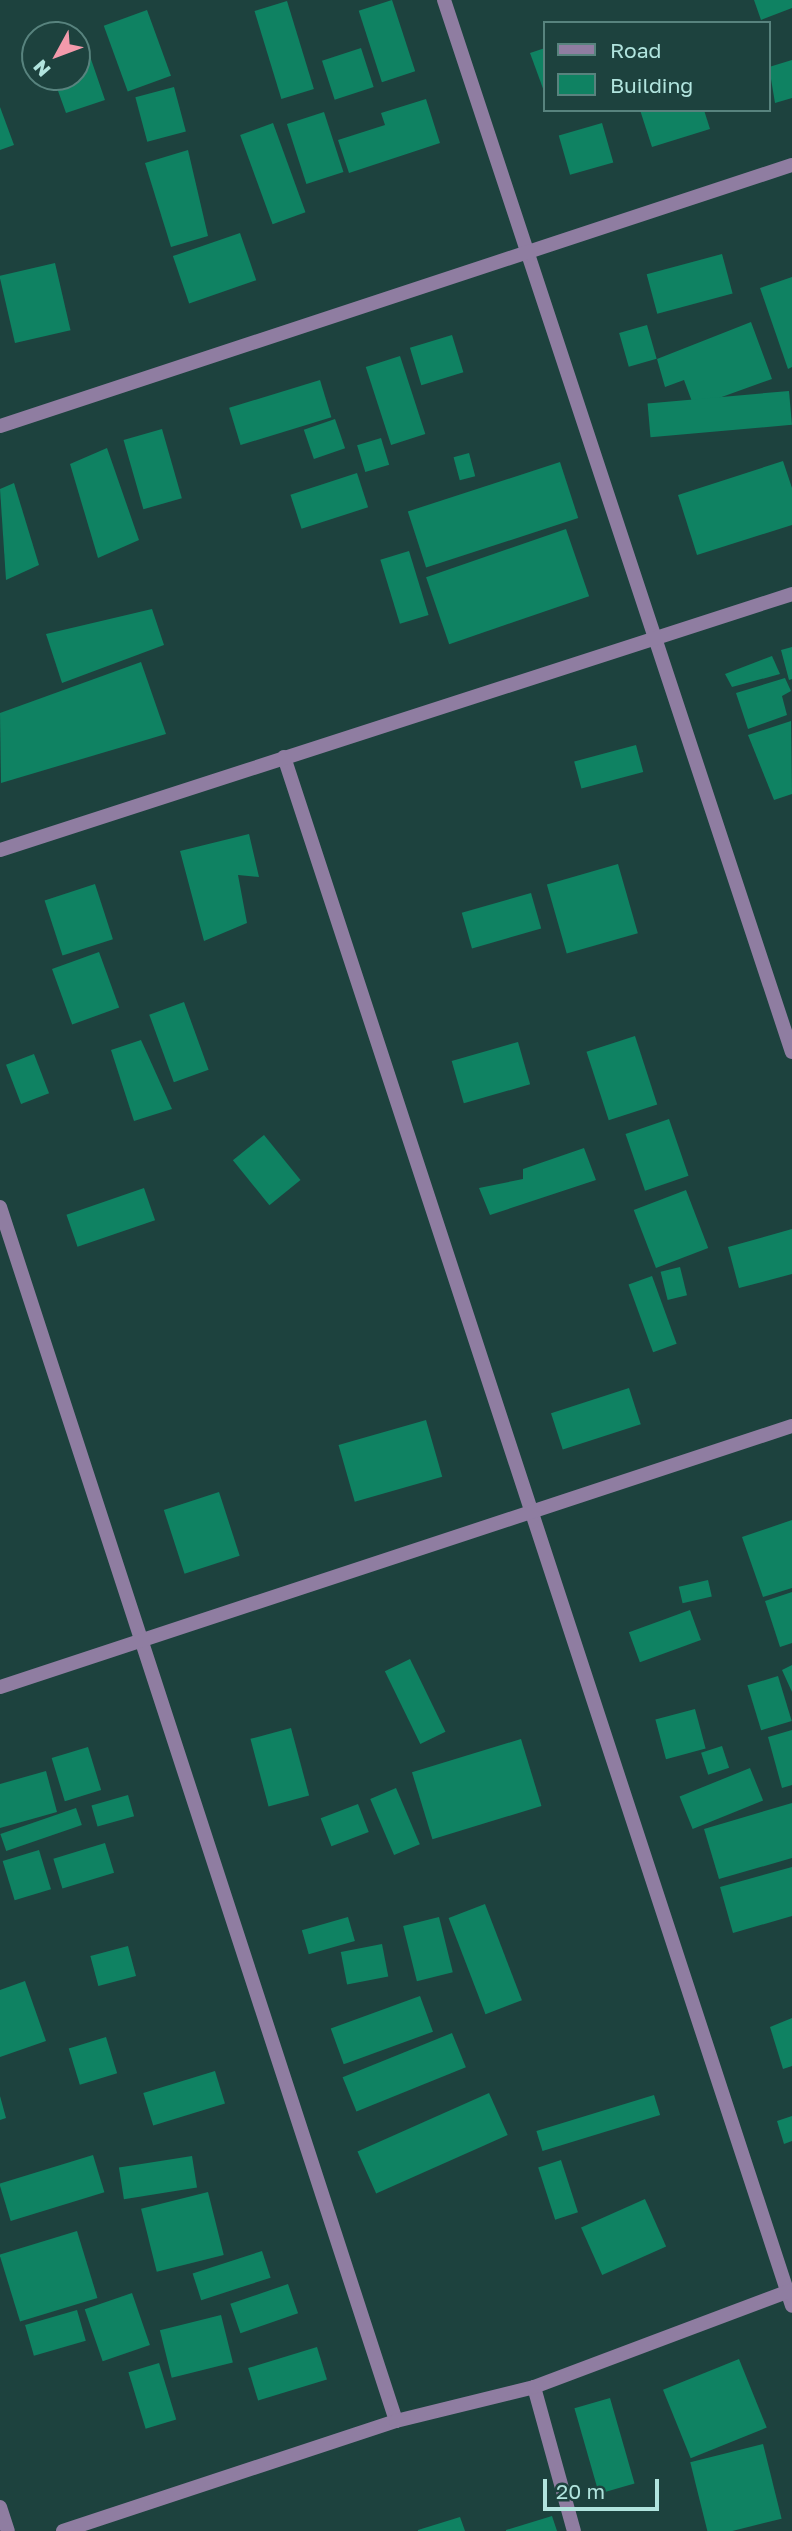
<!DOCTYPE html>
<html>
<head>
<meta charset="utf-8">
<style>
  body { margin:0 }
  #map { position:relative; width:792px; height:2531px; overflow:hidden; background:#1d423e; font-family:"Golos Text",sans-serif }
  div>[style] { position:absolute }
  [style*='--x'] { left:calc(var(--x)*1px); top:calc(var(--y)*1px); width:calc(var(--w)*1px); rotate:calc(var(--a)*1deg) }
  .building>* { inset:0; background:#0f8262; transform-origin:0 0 }
  .street>* { height:14px; margin:-7px; padding:0 7px; transform-origin:7px; border-radius:7px; background:#8f7da1 }
  span { translate:-50% -50%; white-space:nowrap; text-align:center; line-height:1.15; -webkit-text-stroke:5px #1d423e; paint-order:stroke }
  .legend { position:absolute; left:543px; top:21px; width:228px; height:91px; box-sizing:border-box; background:#1d423e; border:2px solid #58837e; margin:0; padding:9px 12px; list-style:none; font-size:21px; color:#b1e4de }
  .legend li { display:flex; align-items:center; gap:14px; height:35px }
  .legend b { width:35px; border:2px solid #58837e }
  .north { position:absolute; left:21px; top:21px; width:70px; height:70px; box-sizing:border-box; background:#1d423e; border:2px solid #58837e; border-radius:50%; rotate:229deg; font-size:19px; font-weight:700; line-height:28px; text-align:center; color:#b1e4de }
  .north::after { content:''; display:block; margin:auto; width:24px; height:32px; background:#f39aab; clip-path:polygon(50% 0,100% 100%,50% 72%,0 100%) }
  .scale { position:absolute; left:543px; top:2479px; width:116px; height:32px; box-sizing:border-box; border:4px solid #b1e4de; border-top:0; padding-left:9px; font-size:21px; line-height:24px; white-space:nowrap; color:#b1e4de; -webkit-text-stroke:5px #1d423e; paint-order:stroke }
</style>
</head>
<body>
<div id="map">
  <div class="building">
    <div style="left:392px;top:0;width:75px;height:35px;rotate:72deg"></div>
    <div style="clip-path:polygon(754px 0,792px 0,792px 8px,761px 20px)"></div>
    <div style="left:287px;top:1px;width:92px;height:34px;rotate:73deg"></div>
    <div style="left:147px;top:10px;width:70px;height:46px;rotate:70deg"></div>
    <div style="clip-path:polygon(82px 33px,105px 100px,66px 113px,53px 77px,77px 77px)"></div>
    <div style="left:361px;top:48px;width:41px;height:41px;rotate:72deg"></div>
    <div style="clip-path:polygon(545px 48px,545px 94px,530px 53px)"></div>
    <div style="clip-path:polygon(792px 60px,792px 98px,775px 103px,769px 67px)"></div>
    <div style="left:174px;top:87px;width:46px;height:40px;rotate:75deg"></div>
    <div style="clip-path:polygon(426px 99px,440px 143px,349px 173px,338px 140px,385px 125px,381px 113px)"></div>
    <div style="clip-path:polygon(0 107px,14px 145px,0 150px)"></div>
    <div style="clip-path:polygon(640px 110px,704px 110px,710px 129px,652px 147px)"></div>
    <div style="left:324px;top:112px;width:63px;height:39px;rotate:72deg"></div>
    <div style="left:273px;top:123px;width:95px;height:35px;rotate:70deg"></div>
    <div style="left:602px;top:123px;width:41px;height:45px;rotate:74deg"></div>
    <div style="clip-path:polygon(188px 150px,208px 236px,171px 247px,145px 163px)"></div>
    <div style="left:240px;top:233px;width:50px;height:71px;rotate:71deg"></div>
    <div style="left:722px;top:254px;width:41px;height:78px;rotate:75deg"></div>
    <div style="left:55px;top:263px;width:69px;height:57px;rotate:77deg"></div>
    <div style="clip-path:polygon(792px 277px,792px 367px,788px 369px,760px 288px)"></div>
    <div style="clip-path:polygon(751px 322px,772px 379px,694px 407px,684px 380px,665px 387px,657px 359px)"></div>
    <div style="left:647px;top:325px;width:35px;height:29px;rotate:74deg"></div>
    <div style="left:452px;top:335px;width:39px;height:44px;rotate:73deg"></div>
    <div style="left:400px;top:356px;width:82px;height:36px;rotate:72deg"></div>
    <div style="left:320px;top:380px;width:39px;height:95px;rotate:73deg"></div>
    <div style="left:789px;top:391px;width:34px;height:142px;rotate:85deg"></div>
    <div style="left:335px;top:419px;width:31px;height:33px;rotate:71deg"></div>
    <div style="left:162px;top:429px;width:72px;height:40px;rotate:74deg"></div>
    <div style="left:381px;top:438px;width:28px;height:25px;rotate:73deg"></div>
    <div style="clip-path:polygon(107px 448px,139px 540px,98px 558px,70px 464px)"></div>
    <div style="left:469px;top:453px;width:24px;height:16px;rotate:75deg"></div>
    <div style="clip-path:polygon(783px 461px,792px 488px,792px 525px,697px 555px,678px 495px)"></div>
    <div style="left:560px;top:462px;width:59px;height:160px;rotate:72deg"></div>
    <div style="left:357px;top:473px;width:36px;height:70px;rotate:72deg"></div>
    <div style="clip-path:polygon(14px 483px,39px 565px,6px 580px,0 489px)"></div>
    <div style="left:566px;top:529px;width:71px;height:148px;rotate:71deg"></div>
    <div style="left:409px;top:551px;width:67px;height:30px;rotate:73deg"></div>
    <div style="clip-path:polygon(152px 609px,164px 645px,62px 683px,46px 634px)"></div>
    <div style="clip-path:polygon(792px 647px,792px 679px,789px 680px,781px 650px)"></div>
    <div style="clip-path:polygon(772px 656px,780px 674px,732px 687px,725px 674px)"></div>
    <div style="clip-path:polygon(141px 662px,166px 734px,1px 783px,0 713px)"></div>
    <div style="clip-path:polygon(785px 678px,791px 691px,782px 696px,787px 715px,748px 729px,736px 693px)"></div>
    <div style="clip-path:polygon(791px 721px,792px 794px,774px 800px,748px 735px)"></div>
    <div style="left:636px;top:745px;width:28px;height:64px;rotate:75deg"></div>
    <div style="clip-path:polygon(249px 834px,259px 877px,238px 875px,247px 923px,204px 941px,180px 851px)"></div>
    <div style="left:618px;top:864px;width:72px;height:74px;rotate:74deg"></div>
    <div style="left:95px;top:884px;width:58px;height:53px;rotate:72deg"></div>
    <div style="left:531px;top:893px;width:37px;height:72px;rotate:74deg"></div>
    <div style="left:99px;top:952px;width:59px;height:50px;rotate:70deg"></div>
    <div style="left:184px;top:1002px;width:72px;height:37px;rotate:70deg"></div>
    <div style="left:635px;top:1036px;width:72px;height:51px;rotate:72deg"></div>
    <div style="clip-path:polygon(141px 1040px,172px 1109px,134px 1121px,111px 1050px)"></div>
    <div style="left:518px;top:1042px;width:44px;height:69px;rotate:74deg"></div>
    <div style="left:34px;top:1054px;width:42px;height:30px;rotate:69deg"></div>
    <div style="left:669px;top:1119px;width:60px;height:46px;rotate:71deg"></div>
    <div style="left:264px;top:1135px;width:58px;height:40px;rotate:51deg"></div>
    <div style="clip-path:polygon(584px 1148px,596px 1180px,490px 1215px,479px 1188px,523px 1179px,523px 1169px)"></div>
    <div style="left:144px;top:1188px;width:34px;height:82px;rotate:71deg"></div>
    <div style="left:686px;top:1190px;width:62px;height:56px;rotate:69deg"></div>
    <div style="clip-path:polygon(792px 1229px,792px 1274px,739px 1288px,728px 1247px)"></div>
    <div style="left:680px;top:1267px;width:29px;height:20px;rotate:76deg"></div>
    <div style="left:652px;top:1276px;width:72px;height:25px;rotate:70deg"></div>
    <div style="left:629px;top:1388px;width:38px;height:82px;rotate:72deg"></div>
    <div style="left:426px;top:1420px;width:59px;height:91px;rotate:74deg"></div>
    <div style="left:219px;top:1492px;width:67px;height:58px;rotate:72deg"></div>
    <div style="clip-path:polygon(792px 1520px,792px 1588px,763px 1597px,742px 1537px)"></div>
    <div style="left:708px;top:1580px;width:17px;height:30px;rotate:77deg"></div>
    <div style="clip-path:polygon(792px 1592px,792px 1643px,780px 1647px,765px 1601px)"></div>
    <div style="left:690px;top:1610px;width:32px;height:65px;rotate:70deg"></div>
    <div style="left:410px;top:1659px;width:81px;height:28px;rotate:64deg"></div>
    <div style="clip-path:polygon(792px 1665px,792px 1692px,782px 1670px)"></div>
    <div style="left:778px;top:1676px;width:47px;height:32px;rotate:73deg"></div>
    <div style="left:695px;top:1709px;width:41px;height:41px;rotate:75deg"></div>
    <div style="left:291px;top:1728px;width:70px;height:42px;rotate:75deg"></div>
    <div style="clip-path:polygon(792px 1730px,792px 1785px,782px 1788px,768px 1737px)"></div>
    <div style="left:521px;top:1739px;width:70px;height:114px;rotate:73deg"></div>
    <div style="left:722px;top:1746px;width:23px;height:22px;rotate:72deg"></div>
    <div style="left:88px;top:1747px;width:45px;height:38px;rotate:73deg"></div>
    <div style="left:750px;top:1768px;width:35px;height:76px;rotate:68deg"></div>
    <div style="clip-path:polygon(46px 1771px,57px 1812px,0 1828px,0 1784px)"></div>
    <div style="left:396px;top:1788px;width:61px;height:28px;rotate:67deg"></div>
    <div style="left:128px;top:1795px;width:22px;height:38px;rotate:74deg"></div>
    <div style="clip-path:polygon(792px 1803px,792px 1858px,719px 1879px,704px 1829px)"></div>
    <div style="left:358px;top:1804px;width:30px;height:40px;rotate:69deg"></div>
    <div style="left:76px;top:1808px;width:18px;height:80px;rotate:71deg"></div>
    <div style="left:105px;top:1843px;width:31px;height:54px;rotate:73deg"></div>
    <div style="left:39px;top:1850px;width:41px;height:38px;rotate:73deg"></div>
    <div style="clip-path:polygon(792px 1867px,792px 1916px,733px 1933px,720px 1887px)"></div>
    <div style="left:485px;top:1904px;width:103px;height:39px;rotate:69deg"></div>
    <div style="left:348px;top:1917px;width:25px;height:48px;rotate:74deg"></div>
    <div style="left:439px;top:1917px;width:57px;height:37px;rotate:76deg"></div>
    <div style="left:382px;top:1944px;width:33px;height:42px;rotate:79deg"></div>
    <div style="left:128px;top:1946px;width:31px;height:39px;rotate:75deg"></div>
    <div style="clip-path:polygon(25px 1981px,46px 2041px,0 2057px,0 1990px)"></div>
    <div style="left:420px;top:1996px;width:38px;height:95px;rotate:70deg"></div>
    <div style="clip-path:polygon(792px 2018px,792px 2066px,783px 2069px,770px 2027px)"></div>
    <div style="left:452px;top:2033px;width:37px;height:118px;rotate:68deg"></div>
    <div style="left:106px;top:2037px;width:38px;height:39px;rotate:73deg"></div>
    <div style="left:215px;top:2071px;width:34px;height:75px;rotate:73deg"></div>
    <div style="left:489px;top:2093px;width:46px;height:144px;rotate:66deg"></div>
    <div style="left:654px;top:2095px;width:21px;height:123px;rotate:73deg"></div>
    <div style="clip-path:polygon(0 2096px,6px 2118px,0 2120px)"></div>
    <div style="clip-path:polygon(792px 2116px,792px 2141px,784px 2144px,777px 2121px)"></div>
    <div style="left:93px;top:2155px;width:39px;height:98px;rotate:73deg"></div>
    <div style="left:192px;top:2156px;width:32px;height:74px;rotate:81deg"></div>
    <div style="left:561px;top:2160px;width:55px;height:24px;rotate:72deg"></div>
    <div style="left:208px;top:2192px;width:65px;height:69px;rotate:76deg"></div>
    <div style="left:645px;top:2199px;width:52px;height:70px;rotate:66deg"></div>
    <div style="left:77px;top:2231px;width:70px;height:81px;rotate:73deg"></div>
    <div style="left:262px;top:2251px;width:28px;height:73px;rotate:72deg"></div>
    <div style="left:288px;top:2284px;width:31px;height:61px;rotate:71deg"></div>
    <div style="left:132px;top:2293px;width:55px;height:50px;rotate:71deg"></div>
    <div style="left:77px;top:2310px;width:32px;height:54px;rotate:74deg"></div>
    <div style="left:221px;top:2315px;width:49px;height:63px;rotate:76deg"></div>
    <div style="left:317px;top:2347px;width:34px;height:72px;rotate:73deg"></div>
    <div style="left:739px;top:2359px;width:74px;height:82px;rotate:68deg"></div>
    <div style="left:159px;top:2363px;width:59px;height:32px;rotate:73deg"></div>
    <div style="left:610px;top:2398px;width:89px;height:37px;rotate:74deg"></div>
    <div style="left:763px;top:2444px;width:77px;height:75px;rotate:76deg"></div>
    <div style="clip-path:polygon(552px 2516px,557px 2531px,506px 2531px,506px 2530px)"></div>
    <div style="clip-path:polygon(460px 2517px,465px 2531px,418px 2531px,418px 2530px)"></div>
  </div>
  <div class="street">
    <div style="--x:444;--y:0;--w:1108;--a:71.7"></div>
    <div style="--x:0;--y:426;--w:834;--a:-18.24"></div>
    <div style="--x:284;--y:757;--w:1630;--a:71.84"></div>
    <div style="--x:0;--y:850;--w:832;--a:-17.91"></div>
    <div style="--x:0;--y:1207;--w:1277;--a:71.93"></div>
    <div style="--x:0;--y:1687;--w:834;--a:-18.24"></div>
    <div style="--x:534;--y:2387;--w:149;--a:74.5"></div>
    <div style="--x:0;--y:2507;--w:25;--a:72"></div>
    <div style="--x:63;--y:2531;--w:351;--a:-18.3"></div>
    <div style="--x:396;--y:2421;--w:142;--a:-13.8"></div>
    <div style="--x:534;--y:2387;--w:276;--a:-20.6"></div>
  </div>
  <ul class="legend">
  <li><b style="height:9px;background:#8f7da1"></b>Road</li>
  <li><b style="height:19px;background:#0f8262"></b>Building</li>
  </ul>
  <div class="north">N</div>
  <div class="scale">20 m</div>
</div>
</body>
</html>
